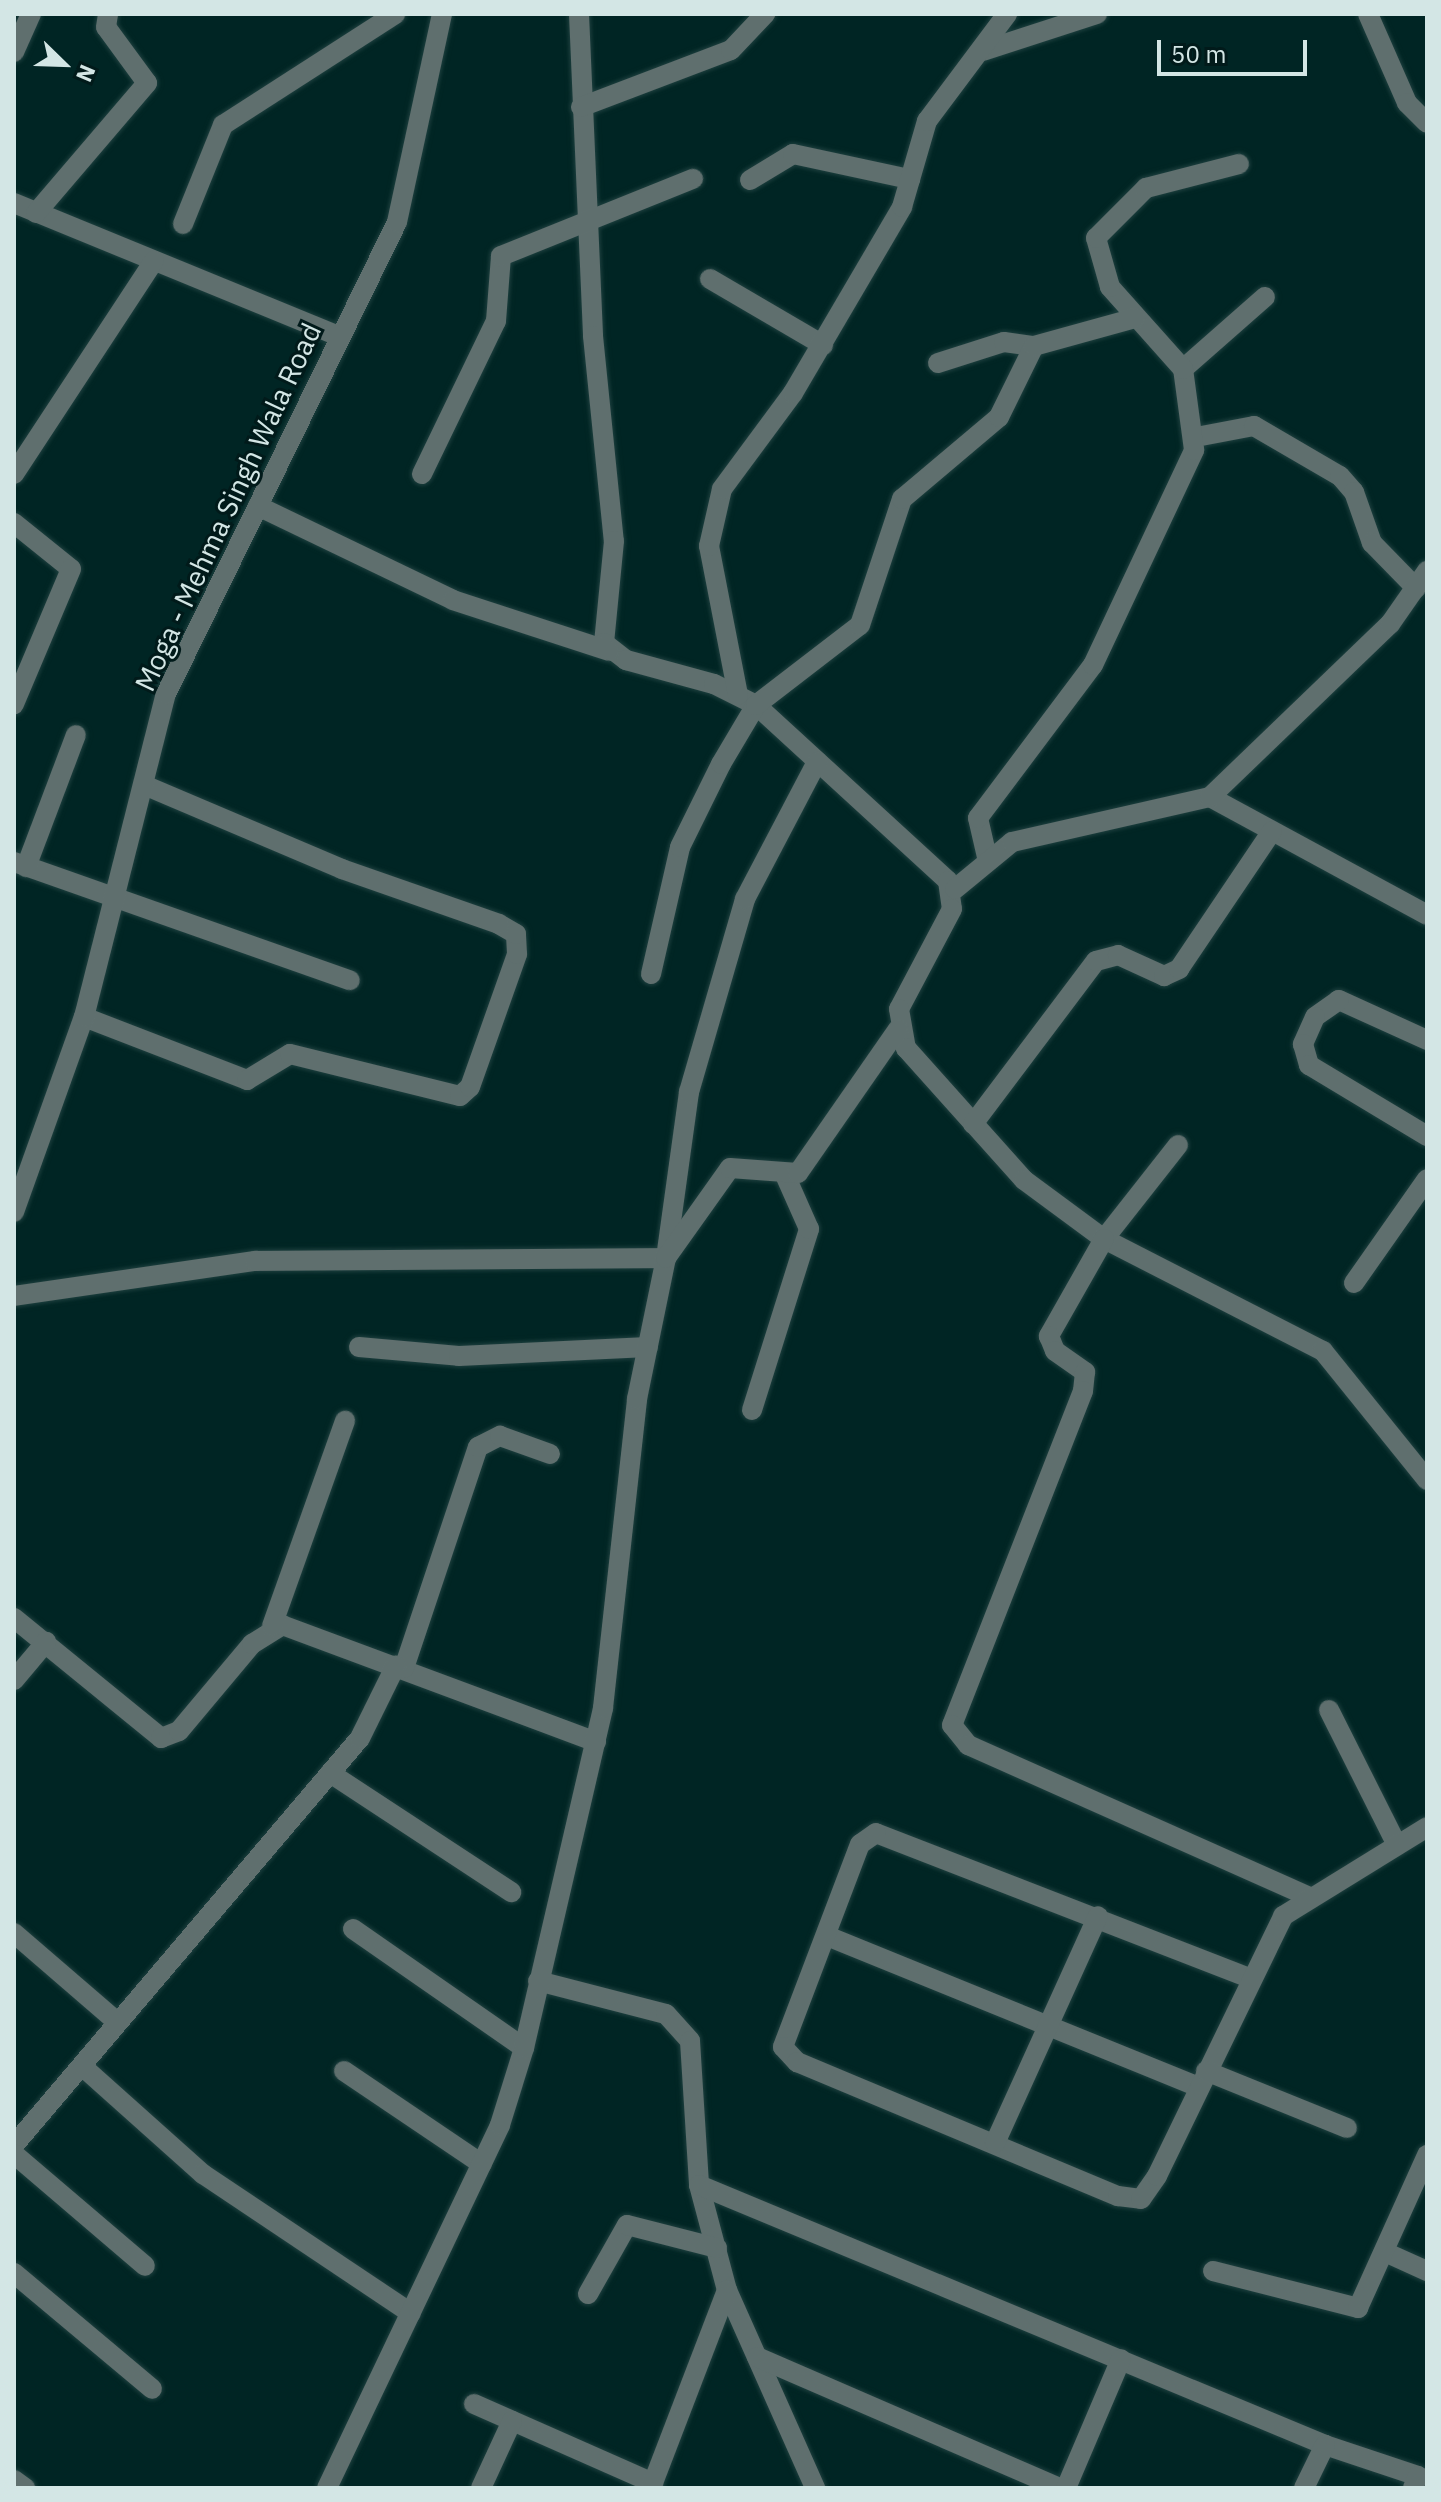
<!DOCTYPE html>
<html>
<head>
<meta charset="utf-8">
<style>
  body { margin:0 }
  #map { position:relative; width:1441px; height:2502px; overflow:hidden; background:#002524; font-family:"IBM Plex Sans",sans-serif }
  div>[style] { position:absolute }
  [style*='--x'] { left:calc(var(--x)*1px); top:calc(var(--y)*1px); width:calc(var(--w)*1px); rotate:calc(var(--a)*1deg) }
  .roads { filter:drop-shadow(0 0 2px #1e403f) drop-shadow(0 0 2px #1e403f) }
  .minor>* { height:20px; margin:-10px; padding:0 10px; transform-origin:10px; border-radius:10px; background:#5f6f6e }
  span { translate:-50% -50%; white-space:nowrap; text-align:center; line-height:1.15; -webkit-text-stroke:6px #011a1a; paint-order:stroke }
  .street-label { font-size:28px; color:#d3e6e5 }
  .frame { position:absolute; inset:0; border:16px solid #d3e6e5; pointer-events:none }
  .north { position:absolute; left:24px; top:24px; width:80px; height:80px; -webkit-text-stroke:6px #011a1a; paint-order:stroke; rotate:113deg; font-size:22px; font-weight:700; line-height:32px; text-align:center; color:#d3e6e5 }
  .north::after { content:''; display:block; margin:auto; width:28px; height:36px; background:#d3e6e5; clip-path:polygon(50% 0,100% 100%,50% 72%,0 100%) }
  .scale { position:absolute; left:1157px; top:40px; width:150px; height:36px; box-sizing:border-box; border:4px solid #d3e6e5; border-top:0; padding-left:10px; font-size:24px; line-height:28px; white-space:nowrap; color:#d3e6e5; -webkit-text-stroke:6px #011a1a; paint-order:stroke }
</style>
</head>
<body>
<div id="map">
  <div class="roads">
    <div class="minor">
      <div style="--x:579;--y:14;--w:322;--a:87.5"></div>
      <div style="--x:593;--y:336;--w:206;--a:84.2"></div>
      <div style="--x:614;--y:541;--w:102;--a:95.6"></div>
      <div style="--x:604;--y:643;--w:28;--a:38"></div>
      <div style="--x:626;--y:660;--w:91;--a:15.3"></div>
      <div style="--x:714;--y:684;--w:47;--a:26.6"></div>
      <div style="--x:756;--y:705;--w:260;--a:42.5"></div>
      <div style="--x:948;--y:881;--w:28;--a:82"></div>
      <div style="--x:952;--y:909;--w:113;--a:117.9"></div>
      <div style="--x:899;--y:1009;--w:40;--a:80"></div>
      <div style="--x:906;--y:1048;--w:177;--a:48.2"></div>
      <div style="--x:1024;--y:1180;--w:99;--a:36.4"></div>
      <div style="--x:1104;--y:1239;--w:246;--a:27.1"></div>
      <div style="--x:1323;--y:1351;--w:166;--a:51.1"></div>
      <div style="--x:1368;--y:14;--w:97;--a:66.3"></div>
      <div style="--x:1407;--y:103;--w:28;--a:45"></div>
      <div style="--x:983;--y:51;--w:120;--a:-18"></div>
      <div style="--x:14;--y:52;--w:42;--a:-65.9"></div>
      <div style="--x:581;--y:107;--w:160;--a:-20.8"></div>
      <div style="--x:731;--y:50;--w:50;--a:-46.6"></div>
      <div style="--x:750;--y:180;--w:50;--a:-31.2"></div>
      <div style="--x:793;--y:154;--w:120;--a:12.1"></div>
      <div style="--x:14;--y:203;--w:352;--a:22.3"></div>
      <div style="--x:36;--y:213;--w:171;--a:-49.5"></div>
      <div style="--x:147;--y:83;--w:69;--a:-126.2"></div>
      <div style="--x:106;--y:27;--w:13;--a:-81"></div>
      <div style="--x:183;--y:224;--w:107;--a:-68"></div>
      <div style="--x:223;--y:125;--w:205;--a:-32.8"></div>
      <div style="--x:710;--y:279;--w:131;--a:30.3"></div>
      <div style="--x:938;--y:363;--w:69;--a:-17.7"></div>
      <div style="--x:1004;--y:342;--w:30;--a:8"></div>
      <div style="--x:1183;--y:369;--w:109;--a:-41.3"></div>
      <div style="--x:1196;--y:437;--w:59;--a:-10.7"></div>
      <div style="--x:1254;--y:426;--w:99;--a:30.2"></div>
      <div style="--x:1340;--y:476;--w:21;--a:49"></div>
      <div style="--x:1354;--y:492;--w:54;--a:70.6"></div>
      <div style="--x:1372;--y:543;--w:63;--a:45.6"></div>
      <div style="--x:14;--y:474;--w:255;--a:-56.7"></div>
      <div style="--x:422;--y:474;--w:170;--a:-64.2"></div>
      <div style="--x:496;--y:321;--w:65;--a:-85.6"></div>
      <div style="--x:501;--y:256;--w:207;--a:-21.9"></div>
      <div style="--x:258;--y:506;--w:216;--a:25.7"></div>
      <div style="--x:453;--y:600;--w:164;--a:18.1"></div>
      <div style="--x:14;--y:523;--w:73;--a:38.9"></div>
      <div style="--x:71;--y:569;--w:147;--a:112.9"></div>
      <div style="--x:738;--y:695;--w:152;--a:-101"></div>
      <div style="--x:709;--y:546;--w:58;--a:-77.2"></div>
      <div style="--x:722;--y:489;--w:119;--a:-53.5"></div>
      <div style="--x:793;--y:393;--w:216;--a:-59.6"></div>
      <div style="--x:902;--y:207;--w:90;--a:-73.8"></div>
      <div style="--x:927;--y:121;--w:134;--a:-53.2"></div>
      <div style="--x:1210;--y:797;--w:247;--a:28.5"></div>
      <div style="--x:987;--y:857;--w:40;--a:-103"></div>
      <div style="--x:978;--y:818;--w:191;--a:-53.1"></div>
      <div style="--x:1093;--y:665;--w:238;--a:-64.8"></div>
      <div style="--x:1194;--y:450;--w:82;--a:-97.7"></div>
      <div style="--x:1183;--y:369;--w:110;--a:-131.7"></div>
      <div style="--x:1110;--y:287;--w:51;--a:-105.9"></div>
      <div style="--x:1096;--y:238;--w:71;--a:-45"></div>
      <div style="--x:1146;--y:188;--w:96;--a:-14.5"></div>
      <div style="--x:14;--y:862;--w:356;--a:19.4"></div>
      <div style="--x:26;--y:867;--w:141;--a:-69.3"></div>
      <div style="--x:955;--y:889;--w:74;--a:-39.5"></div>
      <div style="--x:1012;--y:842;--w:203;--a:-12.8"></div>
      <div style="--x:1210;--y:797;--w:250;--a:-43.9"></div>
      <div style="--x:1390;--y:624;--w:65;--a:-55.1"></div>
      <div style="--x:651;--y:974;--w:130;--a:-77.1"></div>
      <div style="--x:680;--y:847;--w:93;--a:-63.7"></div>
      <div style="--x:721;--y:764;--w:69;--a:-59.3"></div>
      <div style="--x:756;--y:705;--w:131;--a:-37.6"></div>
      <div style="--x:860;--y:625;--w:133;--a:-71.6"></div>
      <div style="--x:902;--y:499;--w:127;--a:-40.2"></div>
      <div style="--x:999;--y:417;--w:79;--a:-63.8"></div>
      <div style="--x:1034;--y:346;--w:105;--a:-15.5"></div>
      <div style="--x:84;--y:1017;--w:175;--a:21.1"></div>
      <div style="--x:247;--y:1080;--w:50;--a:-31.2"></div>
      <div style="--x:290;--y:1054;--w:175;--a:13.9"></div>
      <div style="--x:460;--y:1096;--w:13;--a:-42"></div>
      <div style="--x:470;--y:1087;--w:141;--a:-70.5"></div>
      <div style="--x:517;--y:954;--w:20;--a:-93"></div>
      <div style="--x:516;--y:934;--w:20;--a:-150"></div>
      <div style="--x:499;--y:924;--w:166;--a:-160.7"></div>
      <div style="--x:342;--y:869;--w:215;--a:-157"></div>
      <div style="--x:1427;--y:1040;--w:97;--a:-155.6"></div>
      <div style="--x:1339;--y:1000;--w:29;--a:145"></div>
      <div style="--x:1315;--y:1017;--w:30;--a:114"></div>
      <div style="--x:1303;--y:1044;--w:22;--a:74"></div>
      <div style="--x:1309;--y:1065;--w:138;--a:31"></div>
      <div style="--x:973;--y:1124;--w:204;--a:-53"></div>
      <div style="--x:1096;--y:961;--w:23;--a:-15"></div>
      <div style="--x:1118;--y:955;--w:51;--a:24.5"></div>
      <div style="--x:1164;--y:976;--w:17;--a:-25"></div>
      <div style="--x:1179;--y:969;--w:166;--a:-56"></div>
      <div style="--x:1178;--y:1145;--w:120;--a:128.2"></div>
      <div style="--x:1104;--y:1239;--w:112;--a:119.6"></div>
      <div style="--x:1049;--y:1336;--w:16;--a:68"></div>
      <div style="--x:1055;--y:1351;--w:37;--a:35"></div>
      <div style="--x:1085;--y:1372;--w:19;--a:96"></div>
      <div style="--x:1083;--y:1391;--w:359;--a:111.4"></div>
      <div style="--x:952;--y:1725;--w:26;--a:51"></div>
      <div style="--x:968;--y:1745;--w:371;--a:24"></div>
      <div style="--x:14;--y:1212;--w:207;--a:-70.3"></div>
      <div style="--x:84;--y:1017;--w:333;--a:-75.8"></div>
      <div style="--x:166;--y:694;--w:525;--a:-63.92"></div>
      <div style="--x:397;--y:222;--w:213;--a:-77.8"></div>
      <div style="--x:1354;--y:1283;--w:127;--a:-54.9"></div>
      <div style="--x:14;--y:1296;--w:244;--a:-8.3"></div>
      <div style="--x:255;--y:1261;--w:411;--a:-0.4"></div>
      <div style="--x:666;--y:1258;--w:168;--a:-82.1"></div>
      <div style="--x:689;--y:1092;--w:201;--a:-73.8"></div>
      <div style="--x:745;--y:899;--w:155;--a:-62.3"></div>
      <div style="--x:359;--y:1347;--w:100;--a:5.1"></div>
      <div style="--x:459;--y:1356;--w:189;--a:-2.7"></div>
      <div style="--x:752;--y:1410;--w:190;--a:-72.5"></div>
      <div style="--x:809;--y:1229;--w:57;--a:-113.9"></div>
      <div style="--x:14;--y:1618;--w:190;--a:39.2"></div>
      <div style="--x:161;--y:1738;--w:19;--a:-21"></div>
      <div style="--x:179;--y:1731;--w:114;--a:-50"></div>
      <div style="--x:252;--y:1644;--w:36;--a:-32"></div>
      <div style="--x:282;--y:1625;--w:335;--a:20.4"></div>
      <div style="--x:272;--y:1626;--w:218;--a:-70.4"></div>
      <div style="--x:404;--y:1668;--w:233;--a:-71.5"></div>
      <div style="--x:478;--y:1447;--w:25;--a:-27"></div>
      <div style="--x:500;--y:1436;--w:53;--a:19.8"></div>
      <div style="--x:14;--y:1680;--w:50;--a:-49.9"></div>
      <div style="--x:1329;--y:1710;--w:151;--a:63.3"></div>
      <div style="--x:330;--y:1773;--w:217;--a:33.3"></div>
      <div style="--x:353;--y:1929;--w:208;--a:34.8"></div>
      <div style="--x:14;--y:1933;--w:136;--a:40.8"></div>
      <div style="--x:827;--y:1936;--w:401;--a:22.1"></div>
      <div style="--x:1252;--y:1979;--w:403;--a:-158.8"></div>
      <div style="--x:876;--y:1833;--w:19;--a:145"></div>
      <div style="--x:860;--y:1844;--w:217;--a:110.8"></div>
      <div style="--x:783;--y:2047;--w:21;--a:47"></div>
      <div style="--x:797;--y:2062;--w:348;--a:22.7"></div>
      <div style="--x:1118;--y:2196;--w:23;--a:7"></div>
      <div style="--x:1141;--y:2199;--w:28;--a:-55"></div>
      <div style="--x:1157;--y:2176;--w:289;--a:-64.1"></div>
      <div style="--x:1283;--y:1916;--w:169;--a:-31.7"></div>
      <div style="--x:538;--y:1981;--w:132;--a:14.5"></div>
      <div style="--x:666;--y:2014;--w:36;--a:48"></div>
      <div style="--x:690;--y:2041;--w:144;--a:86.4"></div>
      <div style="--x:699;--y:2185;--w:109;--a:75.1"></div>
      <div style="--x:727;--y:2290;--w:217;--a:66"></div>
      <div style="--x:82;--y:2066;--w:162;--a:41.8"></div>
      <div style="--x:203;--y:2174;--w:250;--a:33.8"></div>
      <div style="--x:344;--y:2071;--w:166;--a:34"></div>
      <div style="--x:1206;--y:2071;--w:152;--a:22"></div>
      <div style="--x:995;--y:2143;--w:249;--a:-65.6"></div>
      <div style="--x:14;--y:2145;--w:534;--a:-49.63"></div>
      <div style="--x:360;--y:1738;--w:81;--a:-63.7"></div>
      <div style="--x:14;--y:2154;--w:172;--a:40.5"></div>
      <div style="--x:699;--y:2185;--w:678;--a:22.55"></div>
      <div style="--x:1325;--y:2445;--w:98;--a:18.4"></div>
      <div style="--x:1418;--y:2476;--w:13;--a:113"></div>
      <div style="--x:1387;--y:2253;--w:44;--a:24.2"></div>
      <div style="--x:1213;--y:2271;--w:150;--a:14.3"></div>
      <div style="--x:1358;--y:2308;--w:168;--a:-65.7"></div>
      <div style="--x:14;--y:2273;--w:180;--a:40"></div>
      <div style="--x:588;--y:2294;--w:79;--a:-60.5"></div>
      <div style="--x:627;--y:2225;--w:93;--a:14.3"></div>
      <div style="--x:757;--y:2357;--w:329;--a:23.4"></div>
      <div style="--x:474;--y:2404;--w:196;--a:23.8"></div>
      <div style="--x:14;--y:2480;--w:14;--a:36"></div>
      <div style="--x:327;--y:2488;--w:402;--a:-64.5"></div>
      <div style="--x:500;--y:2125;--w:81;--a:-72.7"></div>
      <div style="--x:524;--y:2048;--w:349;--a:-76.9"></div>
      <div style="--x:603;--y:1708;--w:311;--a:-83.7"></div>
      <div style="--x:637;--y:1399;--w:144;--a:-78.4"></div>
      <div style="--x:666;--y:1258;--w:110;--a:-54.6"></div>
      <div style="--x:730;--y:1168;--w:68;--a:4.2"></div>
      <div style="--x:798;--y:1173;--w:175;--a:-55.2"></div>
      <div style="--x:481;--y:2488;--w:74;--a:-65.2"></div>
      <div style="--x:651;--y:2488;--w:212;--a:-69"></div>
      <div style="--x:1066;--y:2488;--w:140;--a:-66.9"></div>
      <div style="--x:1304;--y:2488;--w:48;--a:-64"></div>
    </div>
  </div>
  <div class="street-label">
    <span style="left:228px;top:507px;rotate:-65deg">Moga - Mehma Singh Wala Road</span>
  </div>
  <div class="frame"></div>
  <div class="north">N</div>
  <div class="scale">50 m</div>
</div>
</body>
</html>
